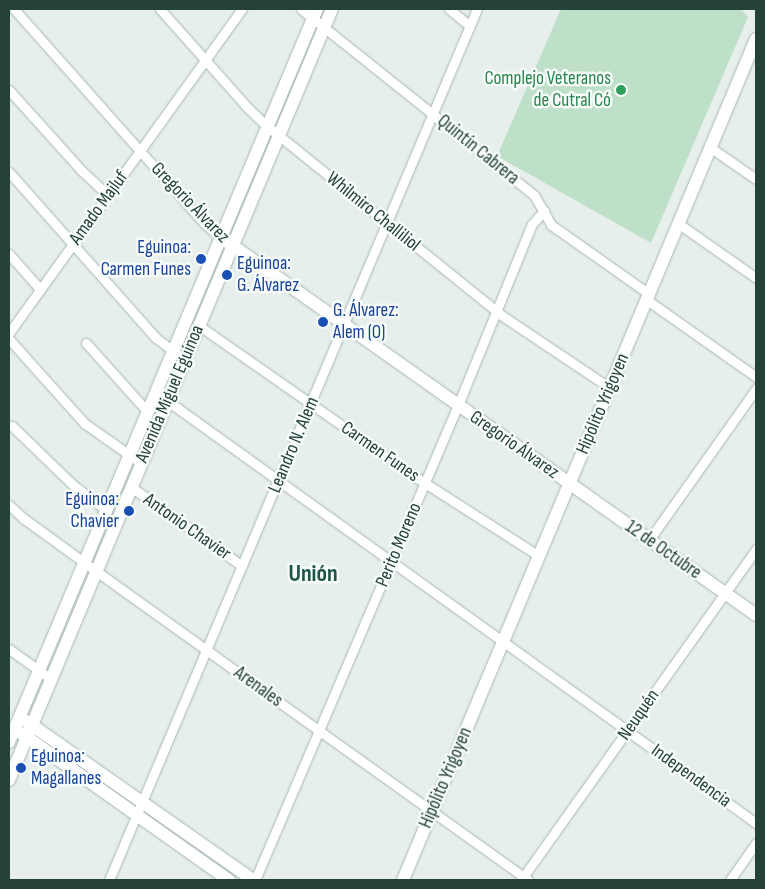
<!DOCTYPE html>
<html>
<head>
<meta charset="utf-8">
<style>
  body { margin:0 }
  #map { position:relative; width:765px; height:889px; overflow:hidden; background:#e6efeb; font-family:"Sofia Sans Condensed",sans-serif }
  div>[style] { position:absolute }
  [style*='--x'] { left:calc(var(--x)*1px); top:calc(var(--y)*1px); width:calc(var(--w)*1px); rotate:calc(var(--a)*1deg) }
  .green>* { inset:0; background:#bfe0c8 }
  .roads { filter:drop-shadow(0 0 1px #a8b8b2) drop-shadow(0 0 1px #a8b8b2) }
  .street>* { height:9px; margin:-4.5px; padding:0 4.5px; transform-origin:4.5px; border-radius:4.5px; background:#fff }
  .secondary>* { height:12px; margin:-6px; padding:0 6px; transform-origin:6px; border-radius:6px; background:#fff }
  .dots>* { width:14px; height:14px; translate:-50% -50%; box-sizing:border-box; border:2px solid #f7fbf9; border-radius:50% }
  span { translate:-50% -50%; white-space:nowrap; text-align:center; line-height:1.15; -webkit-text-stroke:5px #f7fbf9; paint-order:stroke }
  .leisure-label { font-size:19px; color:#27864d }
  .right { translate:-100% -50%; text-align:right }
  .street-label { font-size:19px; color:#24423a }
  .transit-label { font-size:19px; color:#164399 }
  .left { translate:0 -50%; text-align:left }
  .district-label { font-size:24px; color:#1f5548; font-weight:700 }
  .frame { position:absolute; inset:0; border:10px solid #24423a; pointer-events:none }
</style>
</head>
<body>
<div id="map">
  <div class="green">
    <div style="clip-path:polygon(561px 9px,741px 9px,748px 17px,651px 243px,497px 156px)"></div>
  </div>
  <div class="roads">
    <div class="street">
      <div style="--x:14;--y:9;--w:286;--a:48.4"></div>
      <div style="--x:204;--y:223;--w:21;--a:41"></div>
      <div style="--x:160;--y:9;--w:131;--a:48.4"></div>
      <div style="--x:247;--y:107;--w:28;--a:44"></div>
      <div style="--x:267;--y:126;--w:301;--a:38.9"></div>
      <div style="--x:501;--y:315;--w:131;--a:33.8"></div>
      <div style="--x:301;--y:9;--w:298;--a:38.6"></div>
      <div style="--x:534;--y:195;--w:34;--a:60"></div>
      <div style="--x:551;--y:225;--w:7;--a:34"></div>
      <div style="--x:557;--y:229;--w:113;--a:35.2"></div>
      <div style="--x:449;--y:9;--w:27;--a:39"></div>
      <div style="--x:9;--y:90;--w:109;--a:48"></div>
      <div style="--x:82;--y:171;--w:35;--a:43"></div>
      <div style="--x:711;--y:148;--w:55;--a:34.6"></div>
      <div style="--x:9;--y:172;--w:222;--a:48.5"></div>
      <div style="--x:156;--y:338;--w:35;--a:37"></div>
      <div style="--x:679;--y:224;--w:94;--a:35"></div>
      <div style="--x:9;--y:254;--w:47;--a:48.5"></div>
      <div style="--x:647;--y:300;--w:133;--a:35.2"></div>
      <div style="--x:198;--y:325;--w:267;--a:34.9"></div>
      <div style="--x:417;--y:478;--w:145;--a:32.6"></div>
      <div style="--x:9;--y:333;--w:399;--a:-54.3"></div>
      <div style="--x:9;--y:339;--w:113;--a:48.2"></div>
      <div style="--x:84;--y:423;--w:70;--a:35.1"></div>
      <div style="--x:86;--y:343;--w:91;--a:48.1"></div>
      <div style="--x:155;--y:392;--w:740;--a:35.65"></div>
      <div style="--x:12;--y:426;--w:83;--a:44"></div>
      <div style="--x:72;--y:484;--w:43;--a:37.4"></div>
      <div style="--x:131;--y:487;--w:136;--a:35.4"></div>
      <div style="--x:9;--y:505;--w:19;--a:43"></div>
      <div style="--x:23;--y:518;--w:90;--a:36"></div>
      <div style="--x:96;--y:571;--w:531;--a:35.58"></div>
      <div style="--x:649;--y:540;--w:185;--a:-54.7"></div>
      <div style="--x:9;--y:649;--w:52;--a:35.5"></div>
      <div style="--x:109;--y:880;--w:946;--a:-67.1"></div>
      <div style="--x:255;--y:880;--w:517;--a:-66.86"></div>
      <div style="--x:458;--y:405;--w:196;--a:-67.8"></div>
      <div style="--x:532;--y:224;--w:18;--a:-47"></div>
      <div style="--x:521;--y:880;--w:406;--a:-54.6"></div>
      <div style="--x:730;--y:880;--w:45;--a:-54.9"></div>
    </div>
    <div class="secondary">
      <div style="--x:226;--y:241;--w:649;--a:35.21"></div>
      <div style="--x:26;--y:721;--w:277;--a:35"></div>
      <div style="--x:21;--y:733;--w:255;--a:35.3"></div>
      <div style="--x:9;--y:742;--w:795;--a:-67.21"></div>
      <div style="--x:9;--y:780;--w:836;--a:-67.27"></div>
      <div style="--x:403;--y:880;--w:912;--a:-67.23"></div>
    </div>
  </div>
  <div class="dots">
    <div style="left:621px;top:90px;background:#2e9e5b"></div>
    <div style="left:201px;top:259px;background:#1a4fb4"></div>
    <div style="left:227px;top:275px;background:#1a4fb4"></div>
    <div style="left:323px;top:322px;background:#1a4fb4"></div>
    <div style="left:129px;top:511px;background:#1a4fb4"></div>
    <div style="left:21px;top:768px;background:#1a4fb4"></div>
  </div>
  <div class="leisure-label">
    <span class="right" style="left:611px;top:90px">Complejo Veteranos<br>de Cutral Có</span>
  </div>
  <div class="street-label">
    <span style="left:478px;top:150px;rotate:39deg">Quintín Cabrera</span>
    <span style="left:190px;top:203px;rotate:46deg">Gregorio Álvarez</span>
    <span style="left:99px;top:208px;rotate:-54deg">Amado Majluf</span>
    <span style="left:373px;top:212px;rotate:39deg">Whilmiro Challiliol</span>
    <span style="left:170px;top:394px;rotate:-67deg">Avenida Miguel Eguinoa</span>
    <span style="left:603px;top:404px;rotate:-67deg">Hipólito Yrigoyen</span>
    <span style="left:294px;top:445px;rotate:-67deg">Leandro N. Alem</span>
    <span style="left:514px;top:445px;rotate:35deg">Gregorio Álvarez</span>
    <span style="left:380px;top:452px;rotate:35deg">Carmen Funes</span>
    <span style="left:187px;top:527px;rotate:35deg">Antonio Chavier</span>
    <span style="left:399px;top:545px;rotate:-67deg">Perito Moreno</span>
    <span style="left:663px;top:550px;rotate:35deg">12 de Octubre</span>
    <span style="left:258px;top:687px;rotate:36deg">Arenales</span>
    <span style="left:639px;top:715px;rotate:-55deg">Neuquén</span>
    <span style="left:691px;top:776px;rotate:36deg">Independencia</span>
    <span style="left:446px;top:778px;rotate:-67deg">Hipólito Yrigoyen</span>
  </div>
  <div class="transit-label">
    <span class="right" style="left:191px;top:259px">Eguinoa:<br>Carmen Funes</span>
    <span class="left" style="left:237px;top:275px">Eguinoa:<br>G. Álvarez</span>
    <span class="left" style="left:333px;top:322px">G. Álvarez:<br>Alem (O)</span>
    <span class="right" style="left:119px;top:511px">Eguinoa:<br>Chavier</span>
    <span class="left" style="left:31px;top:768px">Eguinoa:<br>Magallanes</span>
  </div>
  <div class="district-label">
    <span style="left:313px;top:574px">Unión</span>
  </div>
  <div class="frame"></div>
</div>
</body>
</html>
